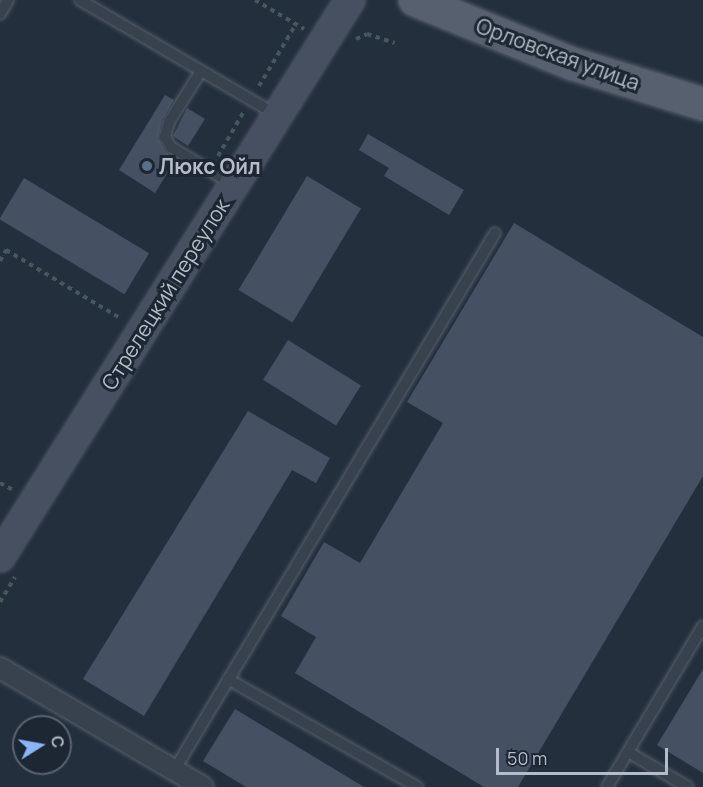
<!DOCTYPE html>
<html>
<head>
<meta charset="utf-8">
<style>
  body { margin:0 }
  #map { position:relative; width:703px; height:787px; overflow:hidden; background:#242f3e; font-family:Manrope,sans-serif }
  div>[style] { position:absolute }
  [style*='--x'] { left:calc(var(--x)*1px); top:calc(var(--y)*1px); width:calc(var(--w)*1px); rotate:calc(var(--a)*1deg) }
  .building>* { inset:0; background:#455162; transform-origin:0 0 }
  .path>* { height:4px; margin-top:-2px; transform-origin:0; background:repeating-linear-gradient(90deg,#44595c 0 4.5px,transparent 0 9px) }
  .roads { filter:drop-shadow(0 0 2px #565f6c) drop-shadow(0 0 2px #565f6c) }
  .service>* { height:10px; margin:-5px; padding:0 5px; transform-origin:5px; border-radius:5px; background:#38414e }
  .minor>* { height:20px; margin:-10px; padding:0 10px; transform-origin:10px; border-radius:10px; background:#38414e }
  .secondary>* { height:28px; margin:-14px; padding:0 14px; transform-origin:14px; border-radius:14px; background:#465061 }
  .primary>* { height:32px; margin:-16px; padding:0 16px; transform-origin:16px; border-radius:16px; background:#56606e }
  .dots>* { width:16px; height:16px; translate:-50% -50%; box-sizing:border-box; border:3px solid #1d2633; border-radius:50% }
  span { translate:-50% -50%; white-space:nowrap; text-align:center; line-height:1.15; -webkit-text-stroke:6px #1d2633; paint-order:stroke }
  .street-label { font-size:21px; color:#b4bcc9 }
  .poi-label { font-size:21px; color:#b4bcc9; font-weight:700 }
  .left { translate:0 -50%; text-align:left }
  .north { position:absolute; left:12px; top:715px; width:60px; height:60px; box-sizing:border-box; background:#1d2633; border:2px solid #59626f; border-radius:50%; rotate:79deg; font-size:16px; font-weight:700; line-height:24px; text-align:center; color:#b4bcc9 }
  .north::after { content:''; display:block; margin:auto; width:21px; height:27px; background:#8ab4f8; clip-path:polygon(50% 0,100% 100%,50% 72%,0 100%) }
  .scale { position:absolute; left:496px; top:748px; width:172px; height:27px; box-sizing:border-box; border:3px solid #b4bcc9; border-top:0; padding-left:8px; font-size:18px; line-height:21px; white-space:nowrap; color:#b4bcc9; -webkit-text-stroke:4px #1d2633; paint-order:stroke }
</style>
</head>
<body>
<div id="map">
  <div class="building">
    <div style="clip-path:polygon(165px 95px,174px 100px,162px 120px,158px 138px,165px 151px,176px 159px,155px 193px,119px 170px)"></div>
    <div style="clip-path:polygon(187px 108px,205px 119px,188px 146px,173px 136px)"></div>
    <div style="clip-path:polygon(368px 134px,464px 190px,449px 215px,384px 176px,389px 168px,359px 150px)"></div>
    <div style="left:307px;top:176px;width:63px;height:133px;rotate:31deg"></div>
    <div style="left:24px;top:178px;width:146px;height:48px;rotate:31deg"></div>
    <div style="clip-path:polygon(514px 223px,703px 337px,703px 476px,518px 787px,484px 787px,295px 673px,316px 637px,281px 616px,324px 542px,360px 563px,443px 423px,407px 402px)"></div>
    <div style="left:288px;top:340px;width:86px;height:47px;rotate:32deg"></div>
    <div style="clip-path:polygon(248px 411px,330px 458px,316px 483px,292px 470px,144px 716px,83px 679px)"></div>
    <div style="clip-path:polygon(703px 669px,703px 773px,657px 745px)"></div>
    <div style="clip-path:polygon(235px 709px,364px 787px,246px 787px,203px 761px)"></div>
  </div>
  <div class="path">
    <div style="--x:255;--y:0;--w:57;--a:30.6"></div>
    <div style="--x:356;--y:39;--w:12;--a:-24"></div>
    <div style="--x:367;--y:34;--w:29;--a:18"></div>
    <div style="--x:259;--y:86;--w:72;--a:-59.2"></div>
    <div style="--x:218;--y:156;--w:50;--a:-59.8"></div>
    <div style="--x:0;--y:261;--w:13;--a:-61"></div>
    <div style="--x:6;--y:250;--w:133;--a:30.8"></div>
    <div style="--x:0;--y:483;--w:15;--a:28"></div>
    <div style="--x:0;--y:602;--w:29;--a:-59"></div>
  </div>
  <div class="roads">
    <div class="service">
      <div style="--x:80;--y:0;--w:228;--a:30.3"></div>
      <div style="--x:0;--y:14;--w:16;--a:-60"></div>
      <div style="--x:201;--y:71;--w:60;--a:122.1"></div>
      <div style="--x:169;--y:122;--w:16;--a:105"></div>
      <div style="--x:165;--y:137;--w:12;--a:59"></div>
      <div style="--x:171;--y:147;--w:74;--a:31.1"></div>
      <div style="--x:228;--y:679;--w:218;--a:29.7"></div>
      <div style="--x:628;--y:752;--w:69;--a:30.3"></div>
      <div style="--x:175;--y:769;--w:624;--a:-59.16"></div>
      <div style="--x:607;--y:787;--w:187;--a:-59.2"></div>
    </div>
    <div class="minor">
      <div style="--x:0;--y:668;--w:235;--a:30.4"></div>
    </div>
    <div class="secondary">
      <div style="--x:0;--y:557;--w:658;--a:-57.86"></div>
    </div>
    <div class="primary">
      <div style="--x:415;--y:0;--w:170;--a:22.1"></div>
      <div style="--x:573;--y:64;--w:136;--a:17.1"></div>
    </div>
  </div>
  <div class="dots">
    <div style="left:147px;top:166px;background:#5c6f8a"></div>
  </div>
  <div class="street-label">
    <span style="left:558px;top:54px;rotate:20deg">Орловская улица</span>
    <span style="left:165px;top:294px;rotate:-58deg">Стрелецкий переулок</span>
  </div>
  <div class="poi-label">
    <span class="left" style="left:159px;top:166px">Люкс Ойл</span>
  </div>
  <div class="north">С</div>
  <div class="scale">50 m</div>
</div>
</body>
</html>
